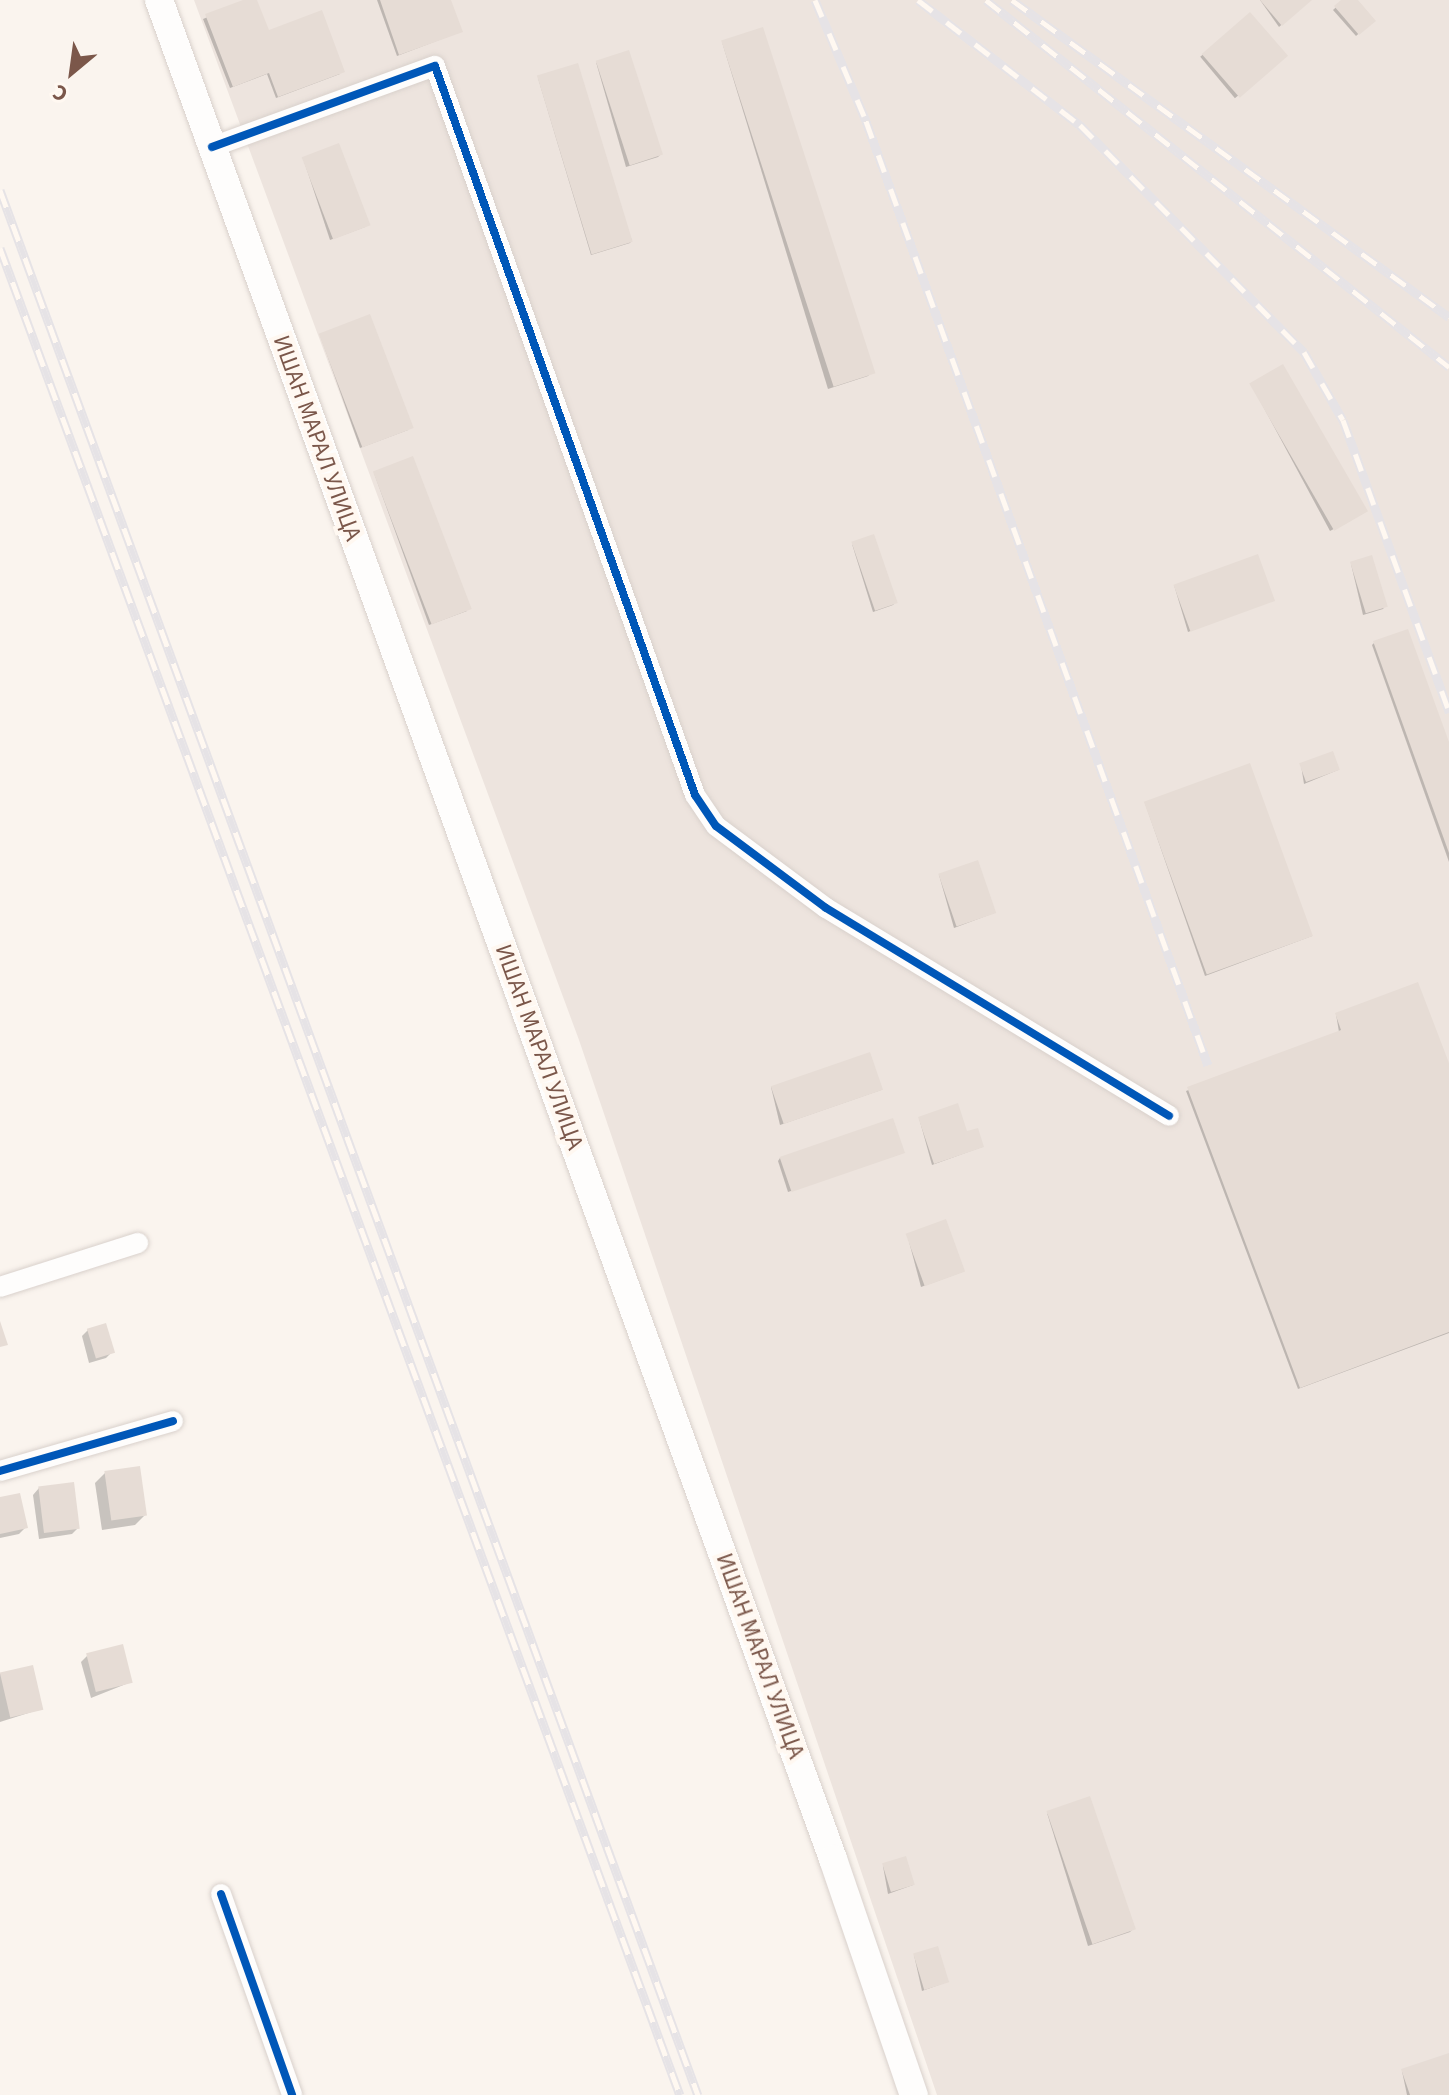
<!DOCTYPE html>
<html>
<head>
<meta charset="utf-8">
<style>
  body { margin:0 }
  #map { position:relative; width:1449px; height:2095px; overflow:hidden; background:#faf4ee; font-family:"Source Sans 3",sans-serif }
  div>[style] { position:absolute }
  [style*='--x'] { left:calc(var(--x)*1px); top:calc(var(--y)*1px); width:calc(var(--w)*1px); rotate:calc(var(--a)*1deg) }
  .industrial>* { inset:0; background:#ede4de }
  .shadow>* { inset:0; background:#0003; transform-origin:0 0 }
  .building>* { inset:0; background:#e6dcd5; transform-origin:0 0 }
  .roads { filter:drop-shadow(0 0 2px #d9d1cc) drop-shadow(0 0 2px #d9d1cc) }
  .minor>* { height:20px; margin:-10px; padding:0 10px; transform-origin:10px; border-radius:10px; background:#fefdfc }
  .secondary>* { height:28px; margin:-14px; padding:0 14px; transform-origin:14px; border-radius:14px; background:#fefdfc }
  .rail>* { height:9px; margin-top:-4.5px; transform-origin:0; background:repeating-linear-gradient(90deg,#fff8f1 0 18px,#e6e3e6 0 36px); box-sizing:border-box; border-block:2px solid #e6e3e6 }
  .cycleway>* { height:8px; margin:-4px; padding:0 4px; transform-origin:4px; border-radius:4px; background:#0057b8 }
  span { translate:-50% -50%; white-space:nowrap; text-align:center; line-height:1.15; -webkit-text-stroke:8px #fff8f1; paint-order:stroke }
  .street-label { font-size:24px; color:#7b574a }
  .north { position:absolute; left:32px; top:32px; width:80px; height:80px; -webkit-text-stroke:6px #fff8f1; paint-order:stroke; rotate:209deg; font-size:22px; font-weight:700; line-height:32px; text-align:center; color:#7b574a }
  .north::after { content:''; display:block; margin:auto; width:28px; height:36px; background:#7b574a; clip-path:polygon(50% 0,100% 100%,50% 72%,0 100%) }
</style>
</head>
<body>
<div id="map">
  <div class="industrial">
    <div style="clip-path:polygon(194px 0,1449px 0,1449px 2095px,937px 2095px,579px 1040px)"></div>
  </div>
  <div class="shadow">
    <div style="clip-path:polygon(249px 0,255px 0,268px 32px,340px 74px,276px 98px,267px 74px,230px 88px,203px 19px)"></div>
    <div style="clip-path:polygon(377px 0,449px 0,460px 32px,397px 56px)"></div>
    <div style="clip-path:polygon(1260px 0,1309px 0,1279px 27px)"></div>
    <div style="clip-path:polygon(1344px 0,1355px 0,1373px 21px,1356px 36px,1333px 10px)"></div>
    <div style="left:1250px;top:15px;width:54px;height:65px;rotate:50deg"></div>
    <div style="clip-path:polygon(722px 42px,870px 374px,868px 376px,828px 389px)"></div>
    <div style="clip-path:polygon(596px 62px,661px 154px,658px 157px,626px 167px)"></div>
    <div style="clip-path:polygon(538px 78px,632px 240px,630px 243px,591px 255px)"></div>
    <div style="clip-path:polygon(303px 158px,368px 225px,365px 227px,330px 240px)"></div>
    <div style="clip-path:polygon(320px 335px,408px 430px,360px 448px)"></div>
    <div style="clip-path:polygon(1251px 384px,1362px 514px,1330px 531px)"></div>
    <div style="clip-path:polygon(374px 473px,467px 611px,429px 625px)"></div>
    <div style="clip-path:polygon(852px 544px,896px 602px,893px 605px,873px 612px)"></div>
    <div style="clip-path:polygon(1351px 564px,1385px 606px,1383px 609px,1363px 615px)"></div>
    <div style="clip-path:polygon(1174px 585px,1272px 600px,1188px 632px)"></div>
    <div style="clip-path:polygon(1374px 643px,1449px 748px,1449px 862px,1372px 645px)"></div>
    <div style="clip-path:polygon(1301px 765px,1338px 770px,1304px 784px)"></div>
    <div style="clip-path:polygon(1145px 803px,1312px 936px,1205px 976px)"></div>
    <div style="clip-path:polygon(939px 875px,994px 913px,954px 928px)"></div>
    <div style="clip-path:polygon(1336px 1014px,1449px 1068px,1449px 1333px,1298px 1389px,1186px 1091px,1339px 1032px)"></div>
    <div style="clip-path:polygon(771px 1087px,881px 1090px,780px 1125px)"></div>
    <div style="clip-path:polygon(919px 1118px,966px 1133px,982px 1147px,932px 1165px)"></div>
    <div style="clip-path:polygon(900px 1154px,788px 1192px,778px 1161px,780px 1158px)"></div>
    <div style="clip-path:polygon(907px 1234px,962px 1272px,921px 1287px)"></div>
    <div style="clip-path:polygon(88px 1330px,112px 1352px,106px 1358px,89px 1363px,82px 1336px)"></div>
    <div style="clip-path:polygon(105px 1473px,145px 1515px,135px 1525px,102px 1530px,95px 1483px)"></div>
    <div style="clip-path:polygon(39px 1488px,78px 1528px,72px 1534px,39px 1539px,33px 1495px)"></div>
    <div style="clip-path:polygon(0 1499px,25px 1528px,19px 1534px,0 1538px)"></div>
    <div style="clip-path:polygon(87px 1656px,131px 1682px,91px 1698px,81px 1662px)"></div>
    <div style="clip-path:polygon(32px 1667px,41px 1709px,0 1722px,0 1674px)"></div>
    <div style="clip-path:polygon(1047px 1813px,1132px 1930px,1130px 1932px,1088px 1946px)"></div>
    <div style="clip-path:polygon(883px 1866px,913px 1885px,888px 1894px)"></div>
    <div style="clip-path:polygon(914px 1955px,947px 1982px,922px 1991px)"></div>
    <div style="clip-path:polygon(1449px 2055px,1449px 2095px,1407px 2095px,1402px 2071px)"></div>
  </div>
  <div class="building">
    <div style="clip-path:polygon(243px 0,257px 0,269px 30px,322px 10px,345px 72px,278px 97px,269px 73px,233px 87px,205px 14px)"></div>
    <div style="clip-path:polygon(380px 0,451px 0,463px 32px,399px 55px)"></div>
    <div style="clip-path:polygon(1260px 0,1312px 0,1282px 26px)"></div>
    <div style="clip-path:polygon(1341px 0,1358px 0,1376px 21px,1359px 35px,1334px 6px)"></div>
    <div style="left:1250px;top:12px;width:58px;height:64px;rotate:49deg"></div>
    <div style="left:763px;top:27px;width:364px;height:44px;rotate:72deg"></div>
    <div style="left:629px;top:50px;width:110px;height:35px;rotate:72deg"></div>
    <div style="left:578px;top:63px;width:187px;height:43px;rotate:73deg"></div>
    <div style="left:339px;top:143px;width:88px;height:40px;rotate:69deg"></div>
    <div style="left:370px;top:314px;width:122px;height:55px;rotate:69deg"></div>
    <div style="left:1283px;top:364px;width:170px;height:39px;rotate:60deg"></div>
    <div style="left:413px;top:456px;width:164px;height:43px;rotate:69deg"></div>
    <div style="left:874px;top:534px;width:73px;height:24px;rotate:71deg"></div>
    <div style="left:1258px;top:554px;width:50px;height:90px;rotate:70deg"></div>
    <div style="left:1372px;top:555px;width:54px;height:23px;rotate:73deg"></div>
    <div style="clip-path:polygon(1408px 629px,1449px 742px,1449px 853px,1373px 641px)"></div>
    <div style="left:1333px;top:751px;width:20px;height:36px;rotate:70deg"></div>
    <div style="left:1250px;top:763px;width:184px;height:113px;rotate:70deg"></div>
    <div style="left:978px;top:860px;width:56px;height:42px;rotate:71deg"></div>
    <div style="clip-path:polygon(1418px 982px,1449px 1063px,1449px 1332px,1300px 1388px,1187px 1087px,1341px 1030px,1335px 1013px)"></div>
    <div style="left:870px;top:1052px;width:40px;height:105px;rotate:71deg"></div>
    <div style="clip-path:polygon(958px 1103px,967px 1131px,978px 1128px,984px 1147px,934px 1164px,918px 1117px)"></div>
    <div style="left:893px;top:1118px;width:37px;height:120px;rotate:71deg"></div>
    <div style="left:946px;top:1219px;width:56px;height:43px;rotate:70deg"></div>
    <div style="clip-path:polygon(0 1321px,8px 1345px,0 1347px)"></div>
    <div style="left:106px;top:1323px;width:31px;height:20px;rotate:73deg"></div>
    <div style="left:140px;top:1466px;width:50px;height:36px;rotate:82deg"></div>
    <div style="left:74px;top:1482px;width:47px;height:36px;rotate:83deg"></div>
    <div style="clip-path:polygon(20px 1493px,28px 1528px,0 1534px,0 1497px)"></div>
    <div style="left:123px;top:1644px;width:40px;height:38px;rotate:76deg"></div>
    <div style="left:33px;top:1665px;width:46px;height:34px;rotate:77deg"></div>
    <div style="left:1090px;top:1796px;width:141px;height:46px;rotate:71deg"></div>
    <div style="left:906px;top:1856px;width:30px;height:25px;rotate:73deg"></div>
    <div style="left:938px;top:1946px;width:38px;height:26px;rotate:73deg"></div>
    <div style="clip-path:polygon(1449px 2053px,1449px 2095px,1410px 2095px,1401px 2069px)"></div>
  </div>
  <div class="roads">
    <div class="minor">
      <div style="--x:212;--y:147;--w:237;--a:-20"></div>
      <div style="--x:435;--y:66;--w:774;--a:70.37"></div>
      <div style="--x:695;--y:795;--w:37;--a:56"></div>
      <div style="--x:716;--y:826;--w:137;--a:36.7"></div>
      <div style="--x:826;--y:908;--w:401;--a:31.2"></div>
      <div style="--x:0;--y:1287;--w:145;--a:-17.7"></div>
      <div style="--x:0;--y:1471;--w:180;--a:-16.1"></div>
      <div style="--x:221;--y:1894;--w:213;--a:70.5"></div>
    </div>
    <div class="secondary">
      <div style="--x:159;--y:0;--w:1977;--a:70.07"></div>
      <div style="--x:833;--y:1859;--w:250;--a:71.1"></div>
    </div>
  </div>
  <div class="rail">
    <div style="--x:815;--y:0;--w:131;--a:67.1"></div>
    <div style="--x:866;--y:121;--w:1004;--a:70.09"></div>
    <div style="--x:918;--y:0;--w:205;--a:37.7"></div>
    <div style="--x:1080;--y:125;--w:319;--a:45.4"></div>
    <div style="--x:1304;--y:352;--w:78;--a:60.2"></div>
    <div style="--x:1343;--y:420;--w:311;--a:70"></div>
    <div style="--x:986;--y:0;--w:591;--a:38.4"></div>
    <div style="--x:1012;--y:0;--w:540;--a:35.96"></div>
    <div style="--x:0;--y:190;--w:2029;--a:69.88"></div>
    <div style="--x:0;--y:248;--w:1968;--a:69.79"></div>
  </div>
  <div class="cycleway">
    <div style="--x:212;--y:147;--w:237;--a:-20"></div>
    <div style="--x:435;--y:66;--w:774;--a:70.37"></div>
    <div style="--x:695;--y:795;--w:37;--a:56"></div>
    <div style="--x:716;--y:826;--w:137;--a:36.7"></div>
    <div style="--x:826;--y:908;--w:401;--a:31.2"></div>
    <div style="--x:0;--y:1471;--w:180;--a:-16.1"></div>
    <div style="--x:221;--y:1894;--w:213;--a:70.5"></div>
  </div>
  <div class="street-label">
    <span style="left:317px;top:438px;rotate:70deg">ИШАН МАРАЛ УЛИЦА</span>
    <span style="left:539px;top:1047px;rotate:70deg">ИШАН МАРАЛ УЛИЦА</span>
    <span style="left:760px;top:1656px;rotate:70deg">ИШАН МАРАЛ УЛИЦА</span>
  </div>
  <div class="north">С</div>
</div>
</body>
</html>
